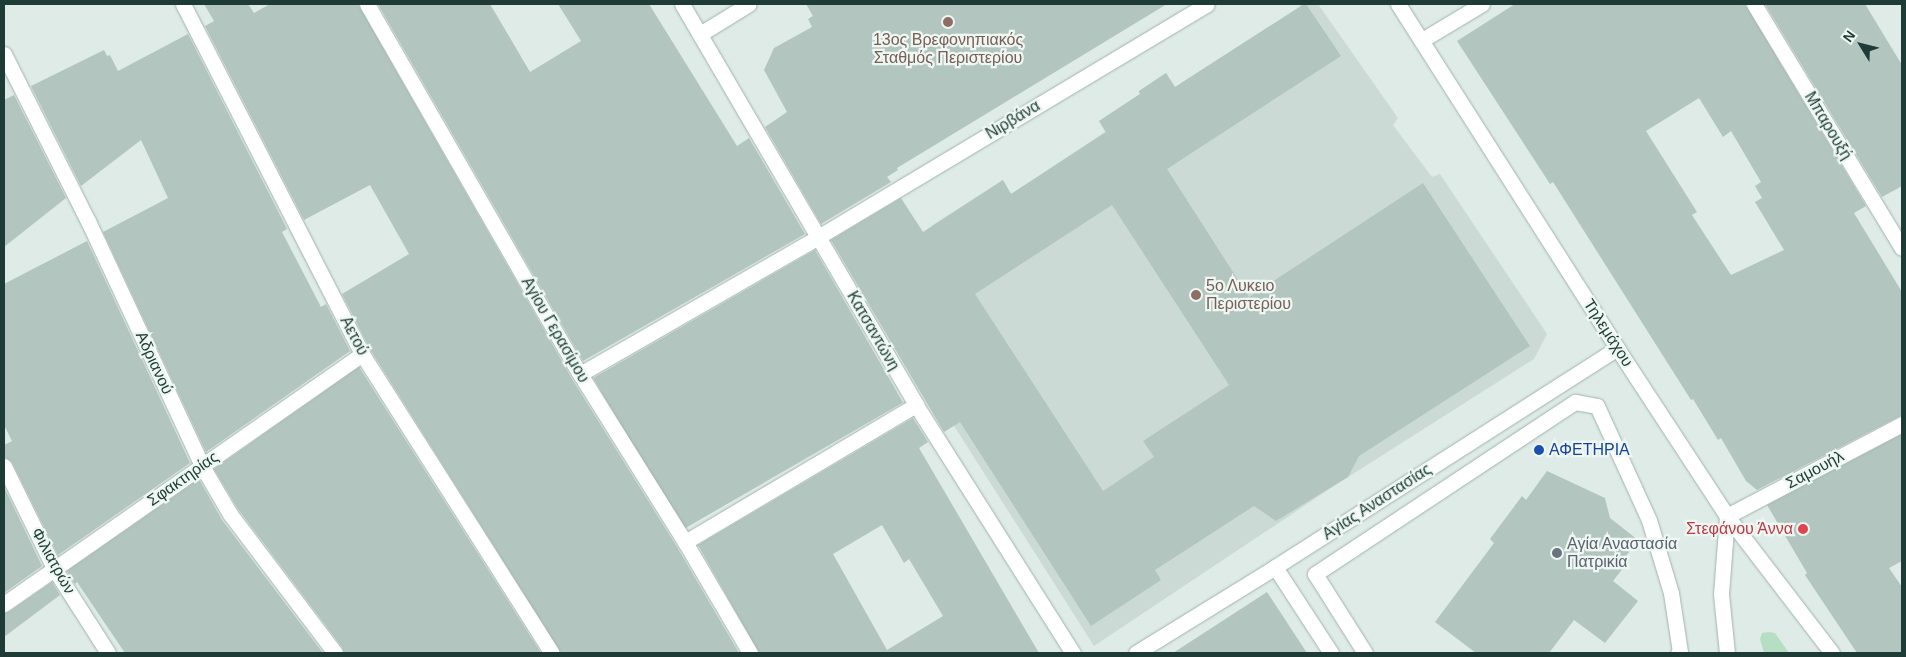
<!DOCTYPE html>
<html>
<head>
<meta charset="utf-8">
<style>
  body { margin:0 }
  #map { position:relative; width:1906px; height:657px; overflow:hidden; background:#deebe6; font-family:Helvetica,sans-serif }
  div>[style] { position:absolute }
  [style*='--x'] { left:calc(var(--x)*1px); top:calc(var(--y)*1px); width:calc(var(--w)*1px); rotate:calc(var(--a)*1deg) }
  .built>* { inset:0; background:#ccdad5 }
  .green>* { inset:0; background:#b5dec3 }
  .building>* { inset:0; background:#b3c5bf; transform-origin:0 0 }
  .roads { filter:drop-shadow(0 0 1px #a1b3ad) drop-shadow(0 0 1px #a1b3ad) }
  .lane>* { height:15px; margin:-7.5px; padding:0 7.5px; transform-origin:7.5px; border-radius:7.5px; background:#fff }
  .street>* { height:15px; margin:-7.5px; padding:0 7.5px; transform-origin:7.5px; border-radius:7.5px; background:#fff }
  .secondary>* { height:15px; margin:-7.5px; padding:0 7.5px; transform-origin:7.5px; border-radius:7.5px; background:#fff }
  .dots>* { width:14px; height:14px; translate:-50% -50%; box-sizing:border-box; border:2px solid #eef7f3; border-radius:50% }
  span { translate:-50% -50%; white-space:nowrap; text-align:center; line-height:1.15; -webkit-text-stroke:4.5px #eef7f3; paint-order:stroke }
  .education-label { font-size:16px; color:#785e54 }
  .left { translate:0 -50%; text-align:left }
  .street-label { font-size:16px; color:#1e3b35 }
  .transit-label { font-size:16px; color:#164399 }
  .health-label { font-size:16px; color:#be3a42 }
  .right { translate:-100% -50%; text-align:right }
  .worship-label { font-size:16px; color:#5b616d }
  .frame { position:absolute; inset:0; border:5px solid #1e3b35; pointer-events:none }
  .north { position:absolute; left:1836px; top:20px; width:50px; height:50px; -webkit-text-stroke:4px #eef7f3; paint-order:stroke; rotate:306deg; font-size:14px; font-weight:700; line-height:20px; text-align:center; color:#1e3b35 }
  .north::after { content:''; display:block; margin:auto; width:18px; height:22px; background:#1e3b35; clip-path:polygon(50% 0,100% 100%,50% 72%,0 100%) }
</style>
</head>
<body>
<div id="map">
  <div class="built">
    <div style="clip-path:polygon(1300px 4px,1318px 4px,1398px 118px,1393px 125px,1432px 177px,1440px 174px,1547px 334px,1534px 359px,1334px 486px,1094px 646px,846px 256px,911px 214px,930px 243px,939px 238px,931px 226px,1003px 180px,1011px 194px,1105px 132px,1099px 121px,1140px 94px,1139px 91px,1166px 73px,1175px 87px,1301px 6px)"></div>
  </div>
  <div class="green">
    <div style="clip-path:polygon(1769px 632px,1775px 633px,1789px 653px,1764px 653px,1760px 639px,1762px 633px)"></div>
  </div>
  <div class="building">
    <div style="clip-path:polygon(204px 4px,248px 4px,254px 13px,270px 4px,358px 4px,572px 379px,677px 547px,739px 653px,561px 653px,370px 349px,342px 294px,409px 254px,370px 185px,304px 220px,205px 26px,214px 21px)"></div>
    <div style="clip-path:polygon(378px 4px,490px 4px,530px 72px,581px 41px,558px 4px,649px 4px,737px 146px,749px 138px,805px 234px,583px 361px)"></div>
    <div style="clip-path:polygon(806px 4px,1167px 4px,897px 168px,898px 170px,887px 177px,891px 182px,821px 224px,765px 127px,787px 112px,764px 70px,774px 48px,812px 27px,808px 19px,813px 16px)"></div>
    <div style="clip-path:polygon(evenodd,1304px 4px,1306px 4px,1341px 56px,1167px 169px,1249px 297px,1423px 183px,1530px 346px,1359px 456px,1348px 477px,1276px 521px,1254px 506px,1155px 570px,1161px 580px,1091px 626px,960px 422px,944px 432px,831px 240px,901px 198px,923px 232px,1003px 180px,1011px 194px,1106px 132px,1099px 121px,1140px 94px,1139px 91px,1166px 73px,1175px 87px,1304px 4px,1112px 205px,1229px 385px,1143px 441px,1154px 457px,1103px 491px,975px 294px,1112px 205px)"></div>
    <div style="clip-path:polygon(evenodd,1515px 4px,1745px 4px,1866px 206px,1854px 213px,1902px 292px,1902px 415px,1757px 490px,1746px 481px,1721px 438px,1718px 440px,1693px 399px,1691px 400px,1553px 182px,1550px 184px,1457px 41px,1515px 4px,1699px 98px,1723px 137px,1731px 131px,1761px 182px,1755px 186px,1762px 198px,1755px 202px,1784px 250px,1731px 275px,1692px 215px,1697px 212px,1646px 131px,1699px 98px)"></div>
    <div style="clip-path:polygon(1765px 4px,1865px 4px,1902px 65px,1902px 186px,1882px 197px)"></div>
    <div style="clip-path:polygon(188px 34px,287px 229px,282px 232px,321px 307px,326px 304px,350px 351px,206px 452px,103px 232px,168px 198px,141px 140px,81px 186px,31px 86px,104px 50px,107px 56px,110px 55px,118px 71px)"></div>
    <div style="clip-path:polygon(14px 95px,66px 198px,4px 247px,4px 100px)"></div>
    <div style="clip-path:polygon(87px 241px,190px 463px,58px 555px,12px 462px,4px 457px,4px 445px,12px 441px,4px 425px,4px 284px)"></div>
    <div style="left:815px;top:250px;width:176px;height:256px;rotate:60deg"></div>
    <div style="clip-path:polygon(359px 367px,541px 653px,344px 653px,342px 647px,238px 509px,214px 469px)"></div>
    <div style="clip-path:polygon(evenodd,913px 418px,928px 442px,919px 448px,1039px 653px,759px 653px,698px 545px,913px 418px,882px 525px,904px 563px,909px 559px,943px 616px,887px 650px,833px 554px,882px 525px)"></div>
    <div style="clip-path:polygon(1902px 434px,1902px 561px,1889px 568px,1902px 587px,1902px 653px,1857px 653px,1805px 575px,1807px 573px,1767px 505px)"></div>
    <div style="clip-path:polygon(1547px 471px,1605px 498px,1610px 518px,1638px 540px,1620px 564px,1624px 567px,1613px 581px,1638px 601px,1605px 643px,1574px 620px,1549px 653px,1476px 653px,1435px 622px,1494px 543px,1490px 539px,1522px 496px,1526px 500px)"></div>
    <div style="clip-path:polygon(199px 479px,222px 520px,323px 653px,125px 653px,77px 582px,75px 584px,67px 571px)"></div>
    <div style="clip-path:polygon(4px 487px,42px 566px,4px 593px)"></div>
    <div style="clip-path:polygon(52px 582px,60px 595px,4px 637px,4px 613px,9px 612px)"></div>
    <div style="clip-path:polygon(1267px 592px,1307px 653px,1173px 653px)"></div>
  </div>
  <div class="roads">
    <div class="lane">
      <div style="--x:580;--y:374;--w:275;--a:-29.9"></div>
      <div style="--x:685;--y:542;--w:269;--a:-30.7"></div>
    </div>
    <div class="street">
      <div style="--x:183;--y:4;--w:393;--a:62.9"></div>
      <div style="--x:362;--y:354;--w:354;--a:57.6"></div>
      <div style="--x:367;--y:4;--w:427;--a:60.1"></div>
      <div style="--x:580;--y:374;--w:198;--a:58"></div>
      <div style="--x:685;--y:542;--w:129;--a:59.6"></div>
      <div style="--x:682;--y:4;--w:464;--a:59.7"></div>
      <div style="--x:916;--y:405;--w:294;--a:57.7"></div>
      <div style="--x:700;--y:34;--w:57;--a:-31.5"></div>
      <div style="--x:1422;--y:40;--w:70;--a:-31"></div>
      <div style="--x:4;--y:54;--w:187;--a:63.3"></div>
      <div style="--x:88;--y:221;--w:270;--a:65"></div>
      <div style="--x:202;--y:466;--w:56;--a:59.7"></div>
      <div style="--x:230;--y:514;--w:174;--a:52.9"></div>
      <div style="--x:818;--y:237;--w:453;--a:-30.9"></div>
      <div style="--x:4;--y:466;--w:116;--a:63.9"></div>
      <div style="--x:55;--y:570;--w:98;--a:57.4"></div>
      <div style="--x:1275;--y:567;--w:103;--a:56.9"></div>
      <div style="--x:4;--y:604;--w:437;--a:-34.9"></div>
      <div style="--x:1136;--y:653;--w:163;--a:-31.7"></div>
      <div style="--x:1275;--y:567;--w:406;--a:-32.6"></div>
      <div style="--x:1365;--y:653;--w:93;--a:-122.3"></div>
      <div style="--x:1315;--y:574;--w:312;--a:-33.5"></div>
      <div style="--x:1575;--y:402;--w:22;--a:10"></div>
      <div style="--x:1597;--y:406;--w:125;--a:65.5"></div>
      <div style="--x:1649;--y:520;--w:76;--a:73.2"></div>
      <div style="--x:1671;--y:593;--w:60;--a:81.3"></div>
      <div style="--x:1680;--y:652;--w:2;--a:153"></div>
      <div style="--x:1832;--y:653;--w:173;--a:-127.5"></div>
      <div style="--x:1727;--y:516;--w:198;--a:-27.7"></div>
    </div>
    <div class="secondary">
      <div style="--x:1398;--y:4;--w:408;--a:57.5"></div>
      <div style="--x:1617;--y:348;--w:201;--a:56.8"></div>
      <div style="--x:1727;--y:516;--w:78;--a:94.4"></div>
      <div style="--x:1721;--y:594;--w:59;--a:84.2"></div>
      <div style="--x:1754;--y:4;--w:285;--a:58.8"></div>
    </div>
  </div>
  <div class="dots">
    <div style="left:948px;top:22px;background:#8d6e63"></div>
    <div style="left:1196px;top:295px;background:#8d6e63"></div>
    <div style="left:1539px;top:450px;background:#1a4fb4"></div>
    <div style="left:1803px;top:529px;background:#e0444e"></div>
    <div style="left:1557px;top:553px;background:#6b7280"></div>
  </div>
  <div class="education-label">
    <span style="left:948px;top:49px">13ος Βρεφονηπιακός<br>Σταθμός Περιστερίου</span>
    <span class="left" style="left:1206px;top:295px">5ο Λυκειο<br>Περιστερίου</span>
  </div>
  <div class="street-label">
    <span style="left:1013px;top:120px;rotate:-31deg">Νιρβάνα</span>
    <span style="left:1828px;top:126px;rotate:59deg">Μπαρουξή</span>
    <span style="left:555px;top:330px;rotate:60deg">Αγίου Γερασίμου</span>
    <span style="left:873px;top:331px;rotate:60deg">Κατσαντώνη</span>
    <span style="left:1608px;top:333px;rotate:57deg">Τηλεμάχου</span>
    <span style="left:354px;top:336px;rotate:62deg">Αετού</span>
    <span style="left:154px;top:363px;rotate:65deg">Αδριανού</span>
    <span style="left:1815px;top:470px;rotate:-28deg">Σαμουήλ</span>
    <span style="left:183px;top:479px;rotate:-35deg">Σφακτηρίας</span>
    <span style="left:1377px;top:502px;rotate:-33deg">Αγίας Αναστασίας</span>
    <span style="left:53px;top:561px;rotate:61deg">Φιλιατρών</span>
  </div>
  <div class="transit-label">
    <span class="left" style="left:1549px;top:450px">ΑΦΕΤΗΡΙΑ</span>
  </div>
  <div class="health-label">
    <span class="right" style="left:1793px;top:529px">Στεφάνου Άννα</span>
  </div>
  <div class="worship-label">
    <span class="left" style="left:1567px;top:553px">Αγία Αναστασία<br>Πατρικία</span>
  </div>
  <div class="frame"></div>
  <div class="north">N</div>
</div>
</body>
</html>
